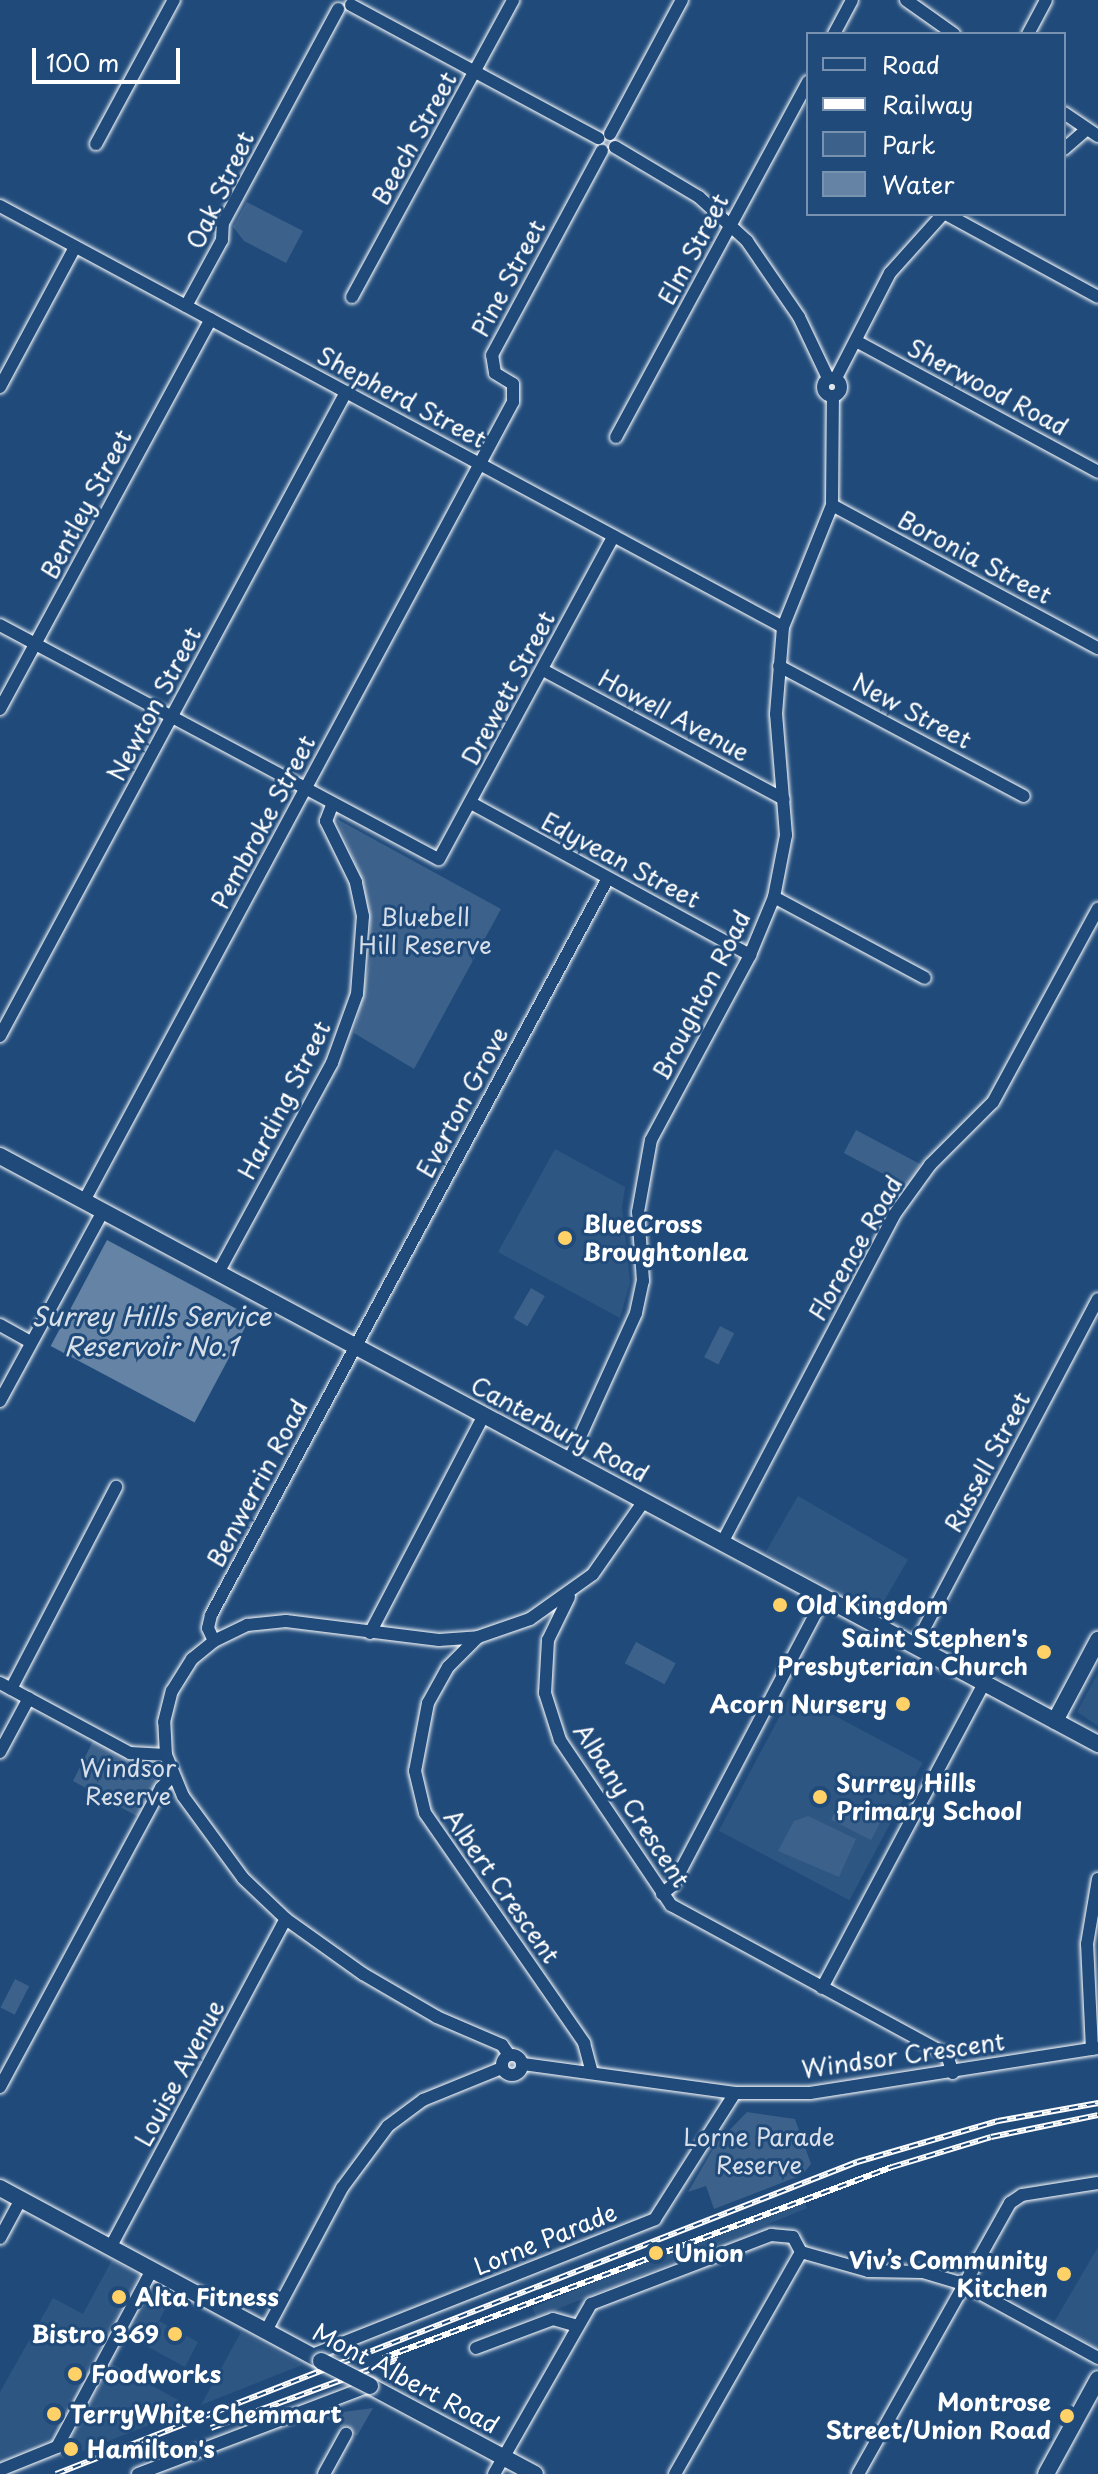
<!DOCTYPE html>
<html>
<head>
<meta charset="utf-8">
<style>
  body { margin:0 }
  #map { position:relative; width:1098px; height:2474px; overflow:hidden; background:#1f4a7a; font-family:"Playpen Sans",sans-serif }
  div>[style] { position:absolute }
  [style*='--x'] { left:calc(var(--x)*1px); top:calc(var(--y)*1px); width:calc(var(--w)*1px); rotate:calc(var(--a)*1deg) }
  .built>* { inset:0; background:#2e5683; transform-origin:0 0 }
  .green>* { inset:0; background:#3c618b; transform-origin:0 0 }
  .water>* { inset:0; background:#6583a4; transform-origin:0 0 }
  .roads { filter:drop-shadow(0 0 2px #fff) drop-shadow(0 0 2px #fff) }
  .minor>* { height:12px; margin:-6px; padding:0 6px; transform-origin:6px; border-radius:6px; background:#1f4a7a }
  .minor>.ring { margin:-6px; padding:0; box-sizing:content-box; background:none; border:12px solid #1f4a7a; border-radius:50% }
  .major>* { height:16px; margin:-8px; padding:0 8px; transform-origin:8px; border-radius:8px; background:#1f4a7a }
  .rail>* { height:6px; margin-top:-3px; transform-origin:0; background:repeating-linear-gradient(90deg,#1f4a7a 0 9px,#fff 0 18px); box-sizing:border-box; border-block:2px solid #fff }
  .bridges { filter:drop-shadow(0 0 2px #fff) drop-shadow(0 0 2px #fff) }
  .major-bridge>* { height:16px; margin:-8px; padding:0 8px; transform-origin:8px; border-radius:8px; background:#1f4a7a }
  .dots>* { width:22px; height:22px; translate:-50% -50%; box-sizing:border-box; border:4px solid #1f4a7a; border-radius:50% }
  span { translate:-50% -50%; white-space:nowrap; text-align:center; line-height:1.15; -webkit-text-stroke:6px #1f4a7a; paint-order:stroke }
  .street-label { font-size:24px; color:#fff }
  .park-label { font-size:24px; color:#d8dfe8 }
  .poi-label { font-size:24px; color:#fff; font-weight:700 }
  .left { translate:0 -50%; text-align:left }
  .right { translate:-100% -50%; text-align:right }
  .water-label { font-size:26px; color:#d8e0e8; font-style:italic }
  .legend { position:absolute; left:806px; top:32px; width:260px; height:184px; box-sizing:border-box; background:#1f4a7a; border:2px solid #7992af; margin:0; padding:10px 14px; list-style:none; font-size:24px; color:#fff }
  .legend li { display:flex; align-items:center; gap:16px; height:40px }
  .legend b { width:40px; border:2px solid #7992af }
  .scale { position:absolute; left:32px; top:48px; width:148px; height:36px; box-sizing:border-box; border:4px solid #fff; border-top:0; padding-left:10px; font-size:24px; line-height:28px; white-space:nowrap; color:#fff; -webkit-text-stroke:6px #1f4a7a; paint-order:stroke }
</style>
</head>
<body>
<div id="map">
  <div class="built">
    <div style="clip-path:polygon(555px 1149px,625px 1187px,622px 1207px,630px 1282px,620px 1318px,498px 1252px)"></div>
    <div style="left:798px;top:1496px;width:127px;height:65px;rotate:30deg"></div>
    <div style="clip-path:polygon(1098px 1673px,1098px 1726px,1077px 1712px)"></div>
    <div style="left:792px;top:1693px;width:148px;height:156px;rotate:28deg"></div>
    <div style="left:803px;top:2198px;width:11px;height:292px;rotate:68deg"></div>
    <div style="clip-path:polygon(1098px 2247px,1098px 2349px,1053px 2324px)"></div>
    <div style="clip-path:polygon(112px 2260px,139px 2275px,48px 2439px,0 2458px,0 2392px,53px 2298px,83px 2314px)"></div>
    <div style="clip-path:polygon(156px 2286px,172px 2295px,159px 2321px,198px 2342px,185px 2367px,128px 2336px)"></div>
    <div style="clip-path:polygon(241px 2332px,302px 2365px,201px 2405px)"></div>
    <div style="clip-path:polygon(112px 2364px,193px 2408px,62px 2459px,61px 2456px)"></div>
  </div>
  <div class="green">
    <div style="clip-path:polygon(247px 202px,303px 231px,286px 263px,244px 241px,233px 227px)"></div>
    <div style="clip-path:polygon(337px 819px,501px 909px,414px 1069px,354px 1033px,371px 955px,370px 924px,364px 885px)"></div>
    <div style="left:856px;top:1130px;width:73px;height:26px;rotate:28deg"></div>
    <div style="left:531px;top:1288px;width:16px;height:35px;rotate:30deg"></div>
    <div style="left:720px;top:1326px;width:16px;height:35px;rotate:27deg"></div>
    <div style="left:636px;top:1642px;width:45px;height:24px;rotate:28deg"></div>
    <div style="clip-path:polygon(95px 1737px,165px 1757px,170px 1775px,142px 1819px,73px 1781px)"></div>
    <div style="left:840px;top:1802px;width:45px;height:20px;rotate:27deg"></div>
    <div style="clip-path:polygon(808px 1816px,856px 1839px,839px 1877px,778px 1851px,794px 1821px)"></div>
    <div style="left:15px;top:1979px;width:16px;height:32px;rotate:27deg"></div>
    <div style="clip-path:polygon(747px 2112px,795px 2119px,811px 2164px,802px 2175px,714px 2209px,706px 2186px,688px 2192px,716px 2144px)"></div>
    <div style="clip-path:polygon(373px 2408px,357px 2436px,320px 2415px)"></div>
  </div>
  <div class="water">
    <div style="left:107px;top:1240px;width:163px;height:120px;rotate:28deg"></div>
  </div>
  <div class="roads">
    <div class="minor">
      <div style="--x:906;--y:0;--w:59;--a:35.3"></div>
      <div style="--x:351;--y:5;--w:281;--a:28.3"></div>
      <div style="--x:834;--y:34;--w:38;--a:-62"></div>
      <div style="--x:1028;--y:34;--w:38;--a:-62"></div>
      <div style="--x:1064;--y:113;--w:41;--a:34.1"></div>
      <div style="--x:610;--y:134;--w:152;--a:-61.8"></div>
      <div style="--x:96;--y:144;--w:164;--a:-61.6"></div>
      <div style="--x:615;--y:147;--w:98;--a:30.8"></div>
      <div style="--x:699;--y:197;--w:65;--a:42.5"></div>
      <div style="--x:747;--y:241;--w:92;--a:55.6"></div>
      <div style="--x:799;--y:317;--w:68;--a:64.6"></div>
      <div style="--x:1064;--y:149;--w:29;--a:-41"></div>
      <div style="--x:0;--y:206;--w:889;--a:28.27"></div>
      <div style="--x:946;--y:214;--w:173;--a:28.6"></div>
      <div style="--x:352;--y:297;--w:338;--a:-61.5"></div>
      <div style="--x:186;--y:306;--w:75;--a:-61.4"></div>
      <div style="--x:222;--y:240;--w:17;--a:-87"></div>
      <div style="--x:223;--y:223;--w:243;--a:-61.7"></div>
      <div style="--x:856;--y:341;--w:275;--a:28.4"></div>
      <div class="ring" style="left:823px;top:378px;width:6px;height:6px"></div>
      <div style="--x:836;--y:378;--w:118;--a:-62.8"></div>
      <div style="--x:890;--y:273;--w:79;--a:-48.1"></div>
      <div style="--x:0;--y:387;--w:159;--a:-61.8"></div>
      <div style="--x:616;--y:437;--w:404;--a:-61.6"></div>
      <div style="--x:832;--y:505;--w:302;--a:28.3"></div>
      <div style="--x:0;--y:625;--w:497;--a:28.1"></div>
      <div style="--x:439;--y:859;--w:367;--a:-61.6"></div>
      <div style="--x:779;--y:666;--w:277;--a:28"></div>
      <div style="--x:543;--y:670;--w:273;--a:28.2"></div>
      <div style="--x:0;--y:709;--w:443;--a:-61.6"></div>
      <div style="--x:471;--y:803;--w:318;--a:28.6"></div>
      <div style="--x:774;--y:897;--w:171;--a:28.2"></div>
      <div style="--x:0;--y:1036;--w:731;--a:-61.75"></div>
      <div style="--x:84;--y:1201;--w:907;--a:-61.77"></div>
      <div style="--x:513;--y:402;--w:18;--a:-90"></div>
      <div style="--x:513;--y:384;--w:21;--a:-149"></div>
      <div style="--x:495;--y:373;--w:18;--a:-99"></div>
      <div style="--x:492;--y:355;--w:232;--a:-61.7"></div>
      <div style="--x:218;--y:1273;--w:239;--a:-61.5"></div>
      <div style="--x:332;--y:1063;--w:73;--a:-70.1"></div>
      <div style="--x:357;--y:994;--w:78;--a:-85.6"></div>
      <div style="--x:363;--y:916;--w:35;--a:-102"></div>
      <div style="--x:356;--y:882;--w:68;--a:-116.2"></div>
      <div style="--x:326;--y:821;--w:19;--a:-69"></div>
      <div style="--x:0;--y:1325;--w:35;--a:29"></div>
      <div style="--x:0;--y:1401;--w:216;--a:-61.5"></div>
      <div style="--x:569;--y:1461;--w:162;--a:-65.6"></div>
      <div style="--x:636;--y:1313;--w:33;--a:-78"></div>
      <div style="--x:643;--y:1281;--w:69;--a:-94.1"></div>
      <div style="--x:638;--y:1212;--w:73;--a:-79.8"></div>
      <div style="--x:651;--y:1140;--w:210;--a:-61.8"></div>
      <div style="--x:750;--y:955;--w:63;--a:-67.5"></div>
      <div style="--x:774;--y:897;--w:63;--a:-79"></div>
      <div style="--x:786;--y:835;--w:121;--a:-94.7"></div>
      <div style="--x:776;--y:714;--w:87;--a:-85.4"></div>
      <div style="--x:783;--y:627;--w:131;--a:-68.1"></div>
      <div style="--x:832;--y:505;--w:109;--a:-89.5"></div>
      <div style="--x:722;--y:1543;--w:370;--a:-62.3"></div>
      <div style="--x:894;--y:1215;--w:62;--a:-54.2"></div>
      <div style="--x:930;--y:1165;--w:89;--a:-45"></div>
      <div style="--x:993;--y:1102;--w:220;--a:-61.5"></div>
      <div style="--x:569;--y:1597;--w:48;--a:116"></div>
      <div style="--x:548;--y:1640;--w:53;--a:93.2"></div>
      <div style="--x:545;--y:1693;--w:49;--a:72.3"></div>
      <div style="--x:560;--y:1740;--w:199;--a:56.1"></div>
      <div style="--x:671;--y:1905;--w:314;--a:28.5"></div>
      <div style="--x:947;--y:2055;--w:19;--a:72"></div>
      <div style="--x:370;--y:1633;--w:246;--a:-62.4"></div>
      <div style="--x:478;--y:1637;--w:42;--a:135"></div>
      <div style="--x:448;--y:1667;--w:41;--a:119.1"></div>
      <div style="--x:428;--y:1703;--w:69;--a:100.8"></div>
      <div style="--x:415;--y:1771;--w:43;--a:76.6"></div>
      <div style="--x:425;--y:1813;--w:280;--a:55.3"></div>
      <div style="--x:584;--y:2043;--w:30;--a:75"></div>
      <div style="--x:214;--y:1641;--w:14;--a:-115"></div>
      <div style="--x:208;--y:1628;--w:13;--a:-77"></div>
      <div style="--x:211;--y:1615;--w:837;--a:-61.69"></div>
      <div style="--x:915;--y:1646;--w:392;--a:-62.2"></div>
      <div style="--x:0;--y:1683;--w:148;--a:28.3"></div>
      <div style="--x:130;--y:1753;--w:36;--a:3"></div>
      <div style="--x:11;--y:1689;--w:228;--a:-62.5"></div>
      <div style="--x:0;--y:1752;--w:61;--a:-61.8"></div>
      <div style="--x:662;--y:1894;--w:14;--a:-39"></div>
      <div style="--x:673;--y:1885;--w:325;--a:-62.3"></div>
      <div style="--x:822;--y:1988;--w:345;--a:-62"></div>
      <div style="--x:1092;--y:2049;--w:105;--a:-92.7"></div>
      <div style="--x:1087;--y:1944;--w:66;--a:-80.4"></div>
      <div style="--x:509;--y:2055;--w:12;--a:-125"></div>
      <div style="--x:502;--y:2045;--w:71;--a:-156.7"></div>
      <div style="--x:437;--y:2017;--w:86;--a:-149.8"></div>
      <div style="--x:363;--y:1974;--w:95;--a:-144.5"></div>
      <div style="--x:286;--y:1919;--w:59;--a:-136.4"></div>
      <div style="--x:243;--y:1878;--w:102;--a:-126.2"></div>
      <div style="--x:183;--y:1796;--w:44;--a:-112.5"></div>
      <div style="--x:166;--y:1755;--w:33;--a:-93"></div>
      <div style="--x:164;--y:1722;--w:32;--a:-76"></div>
      <div style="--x:172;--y:1691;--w:38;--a:-58"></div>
      <div style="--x:192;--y:1659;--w:28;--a:-39"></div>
      <div style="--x:214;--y:1641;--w:37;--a:-26"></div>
      <div style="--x:247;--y:1625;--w:39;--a:-6"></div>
      <div style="--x:286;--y:1621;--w:154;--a:7.1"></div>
      <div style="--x:439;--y:1640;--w:39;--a:-4"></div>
      <div style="--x:478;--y:1637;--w:55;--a:-19.1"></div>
      <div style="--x:530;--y:1619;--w:77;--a:-35.5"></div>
      <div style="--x:593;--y:1574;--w:89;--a:-55.1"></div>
      <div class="ring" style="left:502px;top:2055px;width:8px;height:8px"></div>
      <div style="--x:523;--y:2064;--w:214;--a:7.8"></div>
      <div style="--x:735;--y:2093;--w:75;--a:0"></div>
      <div style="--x:810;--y:2093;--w:291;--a:-8.9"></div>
      <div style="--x:0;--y:2087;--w:340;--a:-61.7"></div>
      <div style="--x:161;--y:1788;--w:18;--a:-47"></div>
      <div style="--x:0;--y:2238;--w:44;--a:-61.7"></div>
      <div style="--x:110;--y:2248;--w:373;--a:-61.9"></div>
      <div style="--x:801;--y:2252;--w:70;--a:15.8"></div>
      <div style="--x:868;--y:2271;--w:55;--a:1"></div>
      <div style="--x:923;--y:2272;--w:42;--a:16.7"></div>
      <div style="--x:963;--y:2284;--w:154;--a:28.7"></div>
      <div style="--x:266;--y:2331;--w:162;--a:-62"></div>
      <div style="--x:342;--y:2188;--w:77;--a:-53.4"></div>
      <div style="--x:388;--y:2126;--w:44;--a:-36.6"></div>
      <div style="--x:423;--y:2100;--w:85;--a:-22.1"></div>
      <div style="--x:476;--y:2348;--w:82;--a:-20.6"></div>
      <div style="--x:553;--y:2319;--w:25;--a:16"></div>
      <div style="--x:312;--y:2355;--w:369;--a:-21.6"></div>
      <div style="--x:655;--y:2219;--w:149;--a:-57.6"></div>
      <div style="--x:0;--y:2470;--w:61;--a:-22"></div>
      <div style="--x:57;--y:2447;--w:201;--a:-61.8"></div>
      <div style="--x:138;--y:2474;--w:248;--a:-20.8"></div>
      <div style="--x:324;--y:2474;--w:46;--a:-61.2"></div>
      <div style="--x:494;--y:2474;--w:196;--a:-60.3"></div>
      <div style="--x:591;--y:2304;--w:193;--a:-21"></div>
      <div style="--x:771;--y:2235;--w:22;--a:5"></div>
      <div style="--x:793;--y:2237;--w:17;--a:62"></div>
      <div style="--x:675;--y:2474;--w:255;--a:-60.4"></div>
      <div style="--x:858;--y:2474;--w:311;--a:-60.7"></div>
      <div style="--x:1010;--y:2203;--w:14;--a:-34"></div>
      <div style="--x:1022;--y:2195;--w:77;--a:-9"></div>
    </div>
    <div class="major">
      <div style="--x:0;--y:1156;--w:1246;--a:28.17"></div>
      <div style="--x:1055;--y:1721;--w:92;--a:-62"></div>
      <div style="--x:0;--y:2188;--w:365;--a:28.3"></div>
      <div style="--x:370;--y:2386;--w:187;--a:28.1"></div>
      <div style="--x:1046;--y:2474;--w:108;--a:-61.3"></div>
    </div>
  </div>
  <div class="rail">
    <div style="--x:383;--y:2358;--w:544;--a:-20.57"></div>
    <div style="--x:892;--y:2167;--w:103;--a:-16.9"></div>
    <div style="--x:991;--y:2137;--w:109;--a:-11.6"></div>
    <div style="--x:211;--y:2428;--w:200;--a:-20.2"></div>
    <div style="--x:56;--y:2474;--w:860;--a:-21.28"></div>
    <div style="--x:857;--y:2162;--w:147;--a:-16.2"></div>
    <div style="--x:998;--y:2121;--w:102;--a:-10.2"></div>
  </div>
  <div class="bridges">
    <div class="major-bridge">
      <div style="--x:321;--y:2361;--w:55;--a:27"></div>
    </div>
  </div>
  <div class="dots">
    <div style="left:565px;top:1238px;background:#ffd166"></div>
    <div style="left:780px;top:1605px;background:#ffd166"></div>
    <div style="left:1044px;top:1652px;background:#ffd166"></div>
    <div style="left:903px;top:1704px;background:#ffd166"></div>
    <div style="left:820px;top:1797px;background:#ffd166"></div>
    <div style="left:656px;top:2253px;background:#ffd166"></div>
    <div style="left:1064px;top:2274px;background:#ffd166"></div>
    <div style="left:119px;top:2297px;background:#ffd166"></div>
    <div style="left:175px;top:2334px;background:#ffd166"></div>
    <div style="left:75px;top:2374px;background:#ffd166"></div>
    <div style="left:54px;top:2414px;background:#ffd166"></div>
    <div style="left:1067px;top:2416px;background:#ffd166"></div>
    <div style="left:71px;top:2449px;background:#ffd166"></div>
  </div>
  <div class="street-label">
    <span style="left:414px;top:138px;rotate:-61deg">Beech Street</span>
    <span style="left:220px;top:190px;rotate:-65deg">Oak Street</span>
    <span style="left:693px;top:249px;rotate:-62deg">Elm Street</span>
    <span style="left:508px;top:278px;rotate:-62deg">Pine Street</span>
    <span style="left:988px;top:387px;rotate:28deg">Sherwood Road</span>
    <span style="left:402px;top:397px;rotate:28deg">Shepherd Street</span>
    <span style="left:86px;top:504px;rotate:-62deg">Bentley Street</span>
    <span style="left:975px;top:557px;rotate:28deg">Boronia Street</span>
    <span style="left:508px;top:688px;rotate:-62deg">Drewett Street</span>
    <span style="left:154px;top:704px;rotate:-62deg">Newton Street</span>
    <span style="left:912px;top:711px;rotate:28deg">New Street</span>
    <span style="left:674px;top:715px;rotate:28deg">Howell Avenue</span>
    <span style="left:263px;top:822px;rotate:-62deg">Pembroke Street</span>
    <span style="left:621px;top:860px;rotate:28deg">Edyvean Street</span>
    <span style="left:701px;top:995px;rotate:-63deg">Broughton Road</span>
    <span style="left:284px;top:1100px;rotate:-63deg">Harding Street</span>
    <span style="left:462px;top:1102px;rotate:-62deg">Everton Grove</span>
    <span style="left:855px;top:1248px;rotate:-60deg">Florence Road</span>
    <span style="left:560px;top:1429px;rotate:28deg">Canterbury Road</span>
    <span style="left:987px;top:1462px;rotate:-62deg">Russell Street</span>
    <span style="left:257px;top:1483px;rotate:-62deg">Benwerrin Road</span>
    <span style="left:632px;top:1805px;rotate:57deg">Albany Crescent</span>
    <span style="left:502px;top:1886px;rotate:55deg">Albert Crescent</span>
    <span style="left:903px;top:2055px;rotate:-8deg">Windsor Crescent</span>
    <span style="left:179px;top:2073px;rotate:-62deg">Louise Avenue</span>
    <span style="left:545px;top:2239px;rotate:-22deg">Lorne Parade</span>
    <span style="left:406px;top:2378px;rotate:28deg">Mont Albert Road</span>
  </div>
  <div class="park-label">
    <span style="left:425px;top:931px">Bluebell<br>Hill Reserve</span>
    <span style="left:128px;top:1782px">Windsor<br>Reserve</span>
    <span style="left:759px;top:2151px">Lorne Parade<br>Reserve</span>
  </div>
  <div class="poi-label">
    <span class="left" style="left:583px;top:1238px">BlueCross<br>Broughtonlea</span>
    <span class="left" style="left:796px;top:1605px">Old Kingdom</span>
    <span class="right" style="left:1028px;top:1652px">Saint Stephen's<br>Presbyterian Church</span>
    <span class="right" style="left:887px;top:1704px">Acorn Nursery</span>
    <span class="left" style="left:836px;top:1797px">Surrey Hills<br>Primary School</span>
    <span class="left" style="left:674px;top:2253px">Union</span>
    <span class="right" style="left:1048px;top:2274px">Viv’s Community<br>Kitchen</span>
    <span class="left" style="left:135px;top:2297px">Alta Fitness</span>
    <span class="right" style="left:159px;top:2334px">Bistro 369</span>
    <span class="left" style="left:91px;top:2374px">Foodworks</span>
    <span class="right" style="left:1051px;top:2416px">Montrose<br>Street/Union Road</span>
    <span class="left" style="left:70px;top:2414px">TerryWhite Chemmart</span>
    <span class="left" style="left:87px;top:2449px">Hamilton's</span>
  </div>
  <div class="water-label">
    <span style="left:151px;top:1331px">Surrey Hills Service<br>Reservoir No.1</span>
  </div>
  <ul class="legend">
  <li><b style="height:10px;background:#1f4a7a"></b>Road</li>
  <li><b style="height:10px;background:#fff"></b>Railway</li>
  <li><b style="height:22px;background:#3c618b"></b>Park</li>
  <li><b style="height:22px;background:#6583a4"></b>Water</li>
  </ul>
  <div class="scale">100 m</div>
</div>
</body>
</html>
